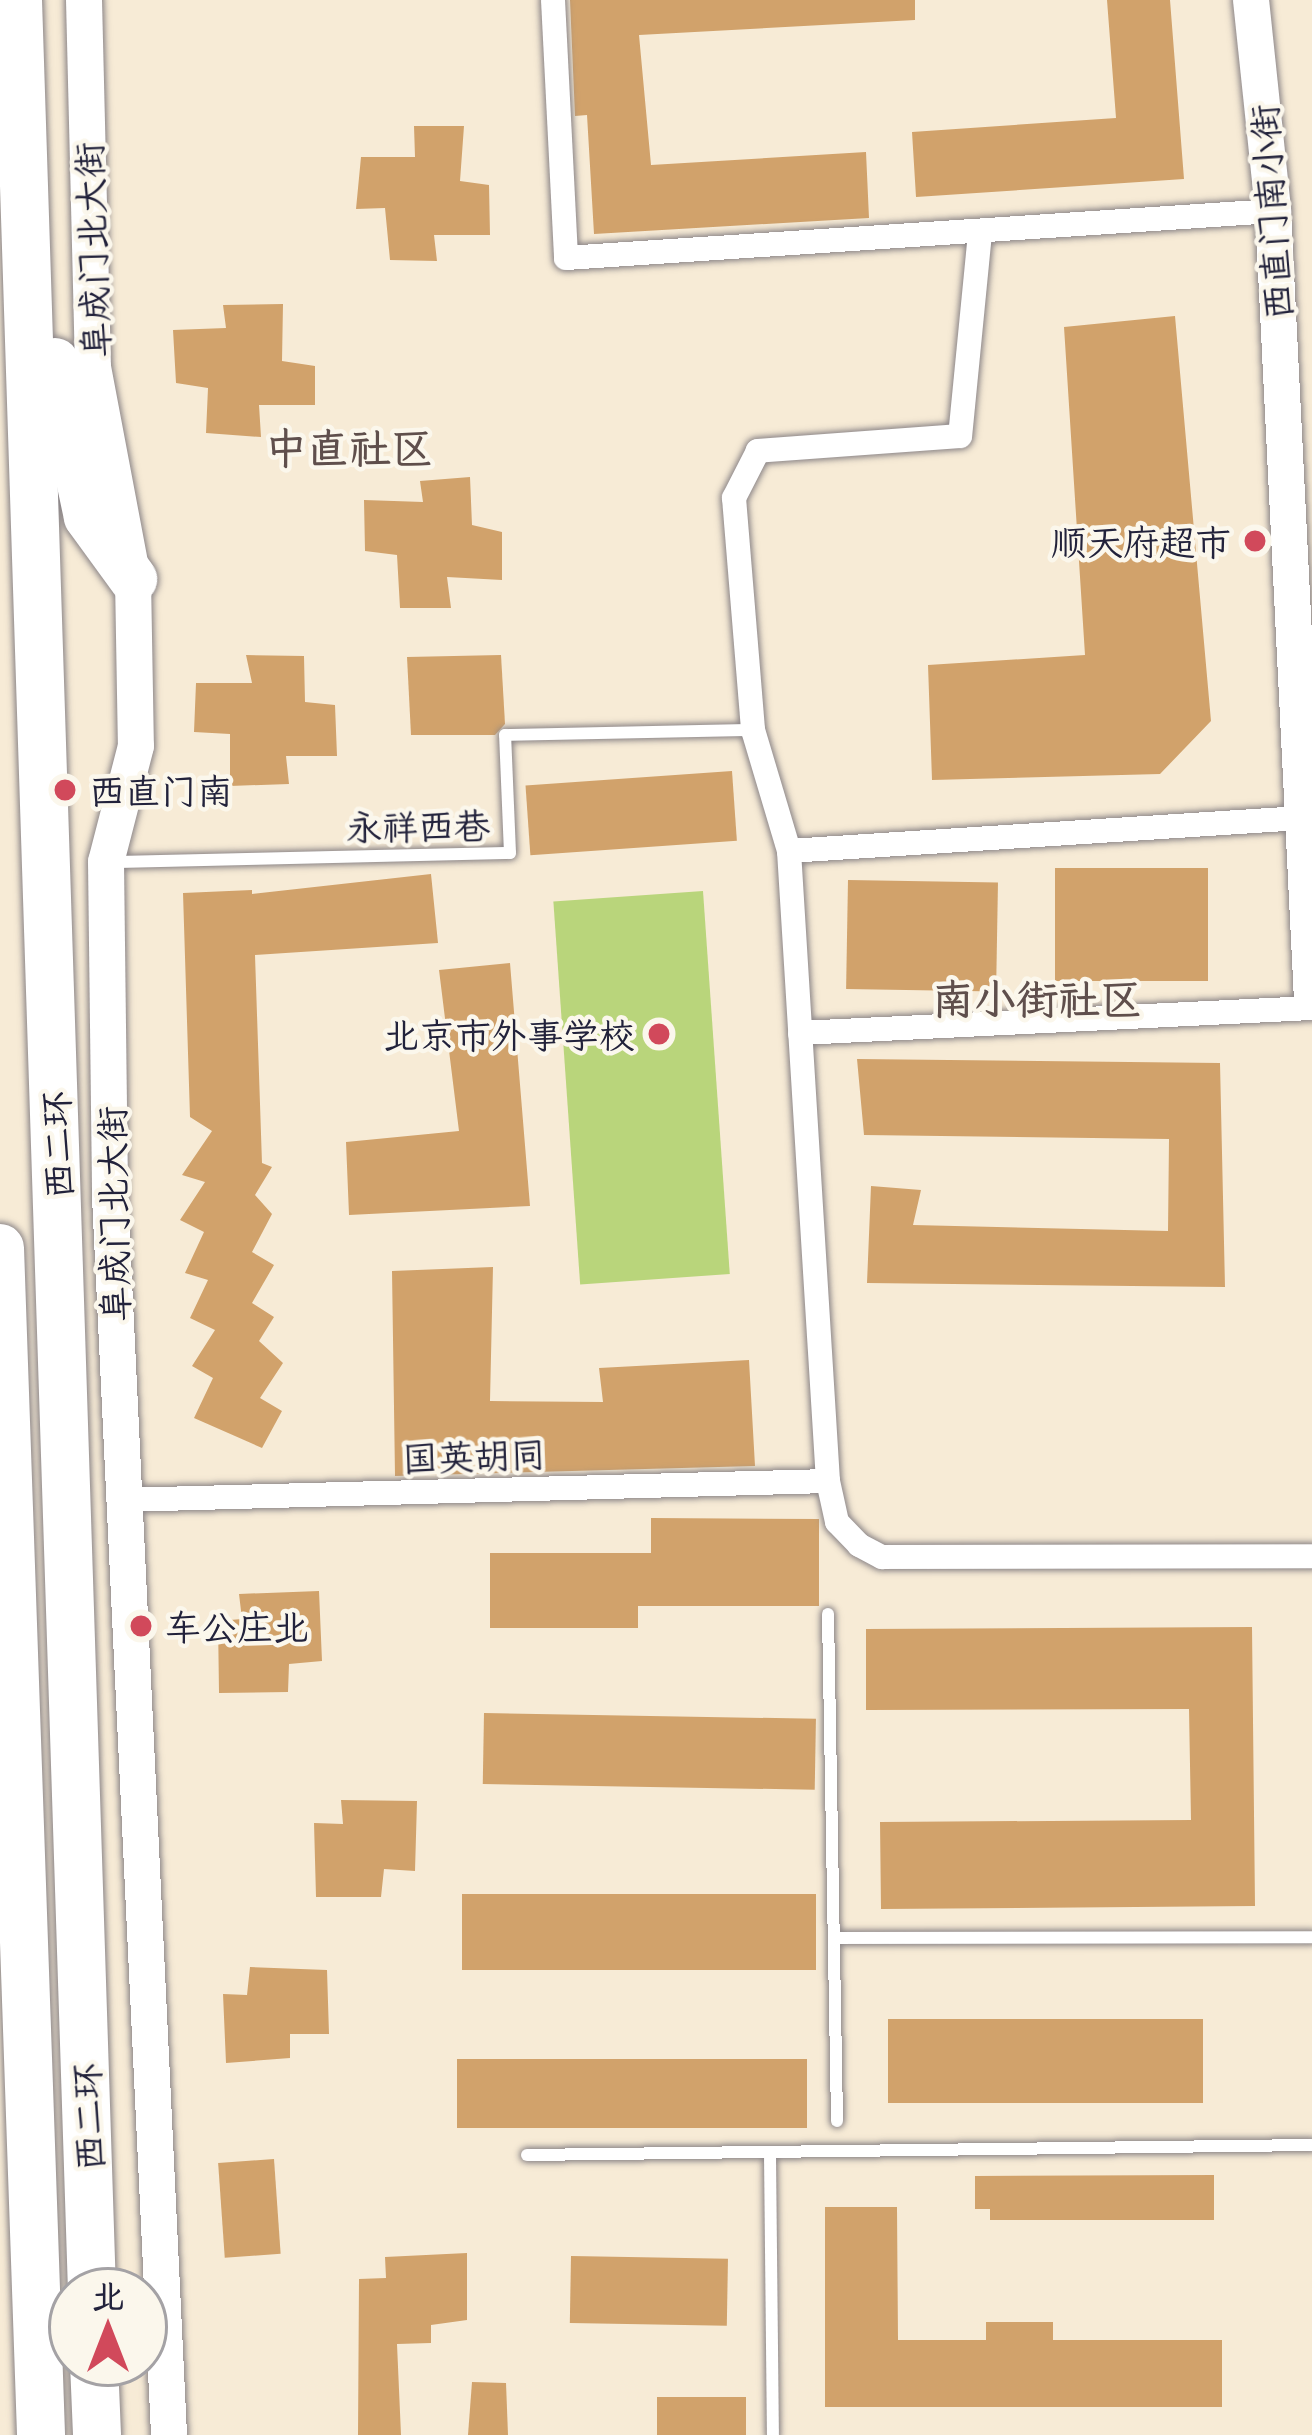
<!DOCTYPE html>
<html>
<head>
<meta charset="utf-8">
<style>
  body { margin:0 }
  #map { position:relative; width:1312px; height:2435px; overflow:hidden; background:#f7ebd6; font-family:"Playpen Sans","LXGW WenKai TC",sans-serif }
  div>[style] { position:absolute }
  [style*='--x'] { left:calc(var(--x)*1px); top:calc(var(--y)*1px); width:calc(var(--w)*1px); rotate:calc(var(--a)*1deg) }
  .green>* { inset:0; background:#b9d57b; transform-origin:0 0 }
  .building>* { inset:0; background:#d1a26b; transform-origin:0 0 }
  .roads { filter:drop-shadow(0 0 3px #8c8688) drop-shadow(0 0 3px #8c8688) }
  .lane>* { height:12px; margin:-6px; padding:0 6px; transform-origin:6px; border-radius:6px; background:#fff }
  .street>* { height:24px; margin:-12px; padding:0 12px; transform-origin:12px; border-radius:12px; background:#fff }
  .secondary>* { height:36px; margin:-18px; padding:0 18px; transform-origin:18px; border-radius:18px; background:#fff }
  .highway>* { height:48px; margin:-24px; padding:0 24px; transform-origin:24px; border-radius:24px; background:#fff }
  .dots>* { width:33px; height:33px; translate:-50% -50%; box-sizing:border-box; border:6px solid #fbf7ec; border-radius:50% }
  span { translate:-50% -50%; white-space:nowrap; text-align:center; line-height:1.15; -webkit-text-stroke:9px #fbf7ec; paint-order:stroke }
  .street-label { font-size:36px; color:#22223b }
  .poi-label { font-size:36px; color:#22223b }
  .right { translate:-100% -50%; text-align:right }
  .left { translate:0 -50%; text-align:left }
  .quarter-label { font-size:42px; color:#5f4f4c; font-weight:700 }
  .north { position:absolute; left:48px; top:2267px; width:120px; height:120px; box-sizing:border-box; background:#fbf7ec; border:3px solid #a4a2a5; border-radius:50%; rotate:0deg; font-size:33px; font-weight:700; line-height:48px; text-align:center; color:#22223b }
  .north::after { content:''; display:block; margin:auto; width:42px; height:54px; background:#d1495b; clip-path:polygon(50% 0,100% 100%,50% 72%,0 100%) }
</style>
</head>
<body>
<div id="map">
  <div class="green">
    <div style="left:703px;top:891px;width:384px;height:150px;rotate:86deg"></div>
  </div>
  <div class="building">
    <div style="clip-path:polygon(570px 0,915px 0,915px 20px,639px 35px,651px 165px,866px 152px,869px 218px,594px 234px,587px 115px,575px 116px)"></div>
    <div style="clip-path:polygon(1107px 0,1170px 0,1184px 179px,916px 197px,912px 132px,1116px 118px)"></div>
    <div style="clip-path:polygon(414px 126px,464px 126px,460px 181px,489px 185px,490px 235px,434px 235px,437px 261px,390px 260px,385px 208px,356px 209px,361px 157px,415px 157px)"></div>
    <div style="clip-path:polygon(283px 304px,282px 361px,315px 366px,315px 405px,259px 405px,261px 437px,206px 433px,208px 388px,176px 383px,173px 330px,226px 328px,223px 305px)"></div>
    <div style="clip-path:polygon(1175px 316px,1211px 721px,1160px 774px,932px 780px,928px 665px,1085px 655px,1064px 327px)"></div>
    <div style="clip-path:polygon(470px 477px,472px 525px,502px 532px,502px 580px,447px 577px,451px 608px,400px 608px,397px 555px,365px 551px,364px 500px,423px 502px,420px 481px)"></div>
    <div style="clip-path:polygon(246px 655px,304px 656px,305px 702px,335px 705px,337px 756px,286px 756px,289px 784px,230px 786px,230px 734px,194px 732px,196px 683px,252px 683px)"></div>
    <div style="clip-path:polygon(501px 655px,505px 724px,495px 735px,411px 735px,407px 657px)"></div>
    <div style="left:732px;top:771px;width:70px;height:207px;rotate:86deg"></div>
    <div style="left:1055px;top:868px;width:153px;height:113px"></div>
    <div style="clip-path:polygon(431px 874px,438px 943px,255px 955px,262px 1163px,272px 1167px,255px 1195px,272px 1214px,252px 1252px,274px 1265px,252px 1303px,274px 1317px,259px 1341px,283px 1363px,260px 1398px,282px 1411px,262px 1448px,194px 1418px,213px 1378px,192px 1366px,215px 1330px,190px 1318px,208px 1280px,185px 1273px,204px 1232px,180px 1220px,205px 1182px,182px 1175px,212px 1131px,190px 1117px,183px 893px,252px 890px,252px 894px)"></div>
    <div style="left:848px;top:880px;width:150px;height:109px;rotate:1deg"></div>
    <div style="clip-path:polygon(510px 963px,530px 1206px,349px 1215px,346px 1142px,459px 1131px,439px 970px)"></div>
    <div style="clip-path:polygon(857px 1059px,1220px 1063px,1225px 1287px,867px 1283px,871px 1186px,921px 1190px,913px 1225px,1168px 1231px,1169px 1139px,864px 1135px)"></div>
    <div style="clip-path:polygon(493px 1267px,490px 1401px,603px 1402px,599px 1368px,749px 1360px,755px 1466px,395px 1476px,392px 1271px)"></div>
    <div style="clip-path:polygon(651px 1518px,819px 1519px,819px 1606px,638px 1606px,638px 1628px,490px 1628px,490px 1553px,651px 1553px)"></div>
    <div style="clip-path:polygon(319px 1591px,322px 1661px,289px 1664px,288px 1692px,219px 1693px,218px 1621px,242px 1619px,239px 1594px)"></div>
    <div style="clip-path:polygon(1252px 1627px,1255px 1906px,881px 1909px,880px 1822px,1191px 1820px,1189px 1709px,866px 1710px,866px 1629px)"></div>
    <div style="left:484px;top:1713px;width:332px;height:71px;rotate:1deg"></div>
    <div style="clip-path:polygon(341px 1800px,417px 1801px,415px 1871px,384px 1869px,381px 1897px,316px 1897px,314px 1823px,343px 1824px)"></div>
    <div style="left:462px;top:1894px;width:354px;height:76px"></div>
    <div style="clip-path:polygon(250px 1967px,327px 1970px,329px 2034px,290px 2034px,290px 2058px,226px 2063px,223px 1994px,247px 1995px)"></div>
    <div style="left:1203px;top:2019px;width:84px;height:315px;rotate:90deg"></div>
    <div style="left:457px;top:2059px;width:350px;height:69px"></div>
    <div style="left:274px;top:2159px;width:95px;height:56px;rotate:86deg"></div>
    <div style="clip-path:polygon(1214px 2175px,1214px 2220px,990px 2220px,990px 2209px,975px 2209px,975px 2176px)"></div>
    <div style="clip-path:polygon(825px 2207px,897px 2207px,898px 2340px,986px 2340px,986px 2322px,1053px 2322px,1053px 2340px,1222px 2340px,1222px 2407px,825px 2407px)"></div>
    <div style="clip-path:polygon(467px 2253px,467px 2320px,431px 2325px,431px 2343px,397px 2344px,401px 2435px,358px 2435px,359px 2279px,386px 2278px,385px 2257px)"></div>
    <div style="left:571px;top:2256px;width:157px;height:67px;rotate:1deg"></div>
    <div style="clip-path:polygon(472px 2382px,506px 2383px,508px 2435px,468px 2435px)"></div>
    <div style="left:657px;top:2397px;width:89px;height:39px"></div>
  </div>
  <div class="roads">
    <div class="lane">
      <div style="--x:113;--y:862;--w:397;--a:-1.3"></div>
      <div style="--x:510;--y:853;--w:118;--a:-92.4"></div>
      <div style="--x:505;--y:735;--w:248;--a:-1.2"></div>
      <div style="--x:828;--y:1614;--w:507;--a:88.98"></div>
      <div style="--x:834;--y:1938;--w:478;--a:-0.1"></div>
      <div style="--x:527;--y:2155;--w:785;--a:-0.73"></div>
      <div style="--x:770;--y:2155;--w:280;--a:89.4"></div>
    </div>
    <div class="street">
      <div style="--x:553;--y:0;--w:258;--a:87.1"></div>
      <div style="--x:566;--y:258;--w:709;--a:-3.8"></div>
      <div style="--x:980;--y:233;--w:204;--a:95.6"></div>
      <div style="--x:960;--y:436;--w:203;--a:175.8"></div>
      <div style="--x:758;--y:451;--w:53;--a:117.1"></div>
      <div style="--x:734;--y:498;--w:233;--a:85.3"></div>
      <div style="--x:753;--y:730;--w:126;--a:73.4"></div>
      <div style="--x:789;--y:851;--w:631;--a:86.46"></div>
      <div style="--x:828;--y:1481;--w:42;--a:77.6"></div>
      <div style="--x:837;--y:1522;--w:32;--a:46"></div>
      <div style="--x:859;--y:1545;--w:26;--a:28"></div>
      <div style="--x:882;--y:1557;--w:430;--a:-0.1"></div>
      <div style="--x:789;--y:851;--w:512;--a:-3.69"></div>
      <div style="--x:800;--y:1033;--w:513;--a:-2.8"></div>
      <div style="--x:122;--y:1500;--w:706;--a:-1.54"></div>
    </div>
    <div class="secondary">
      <div style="--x:84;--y:0;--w:367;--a:88.6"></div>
      <div style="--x:93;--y:367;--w:216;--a:79.3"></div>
      <div style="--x:133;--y:579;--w:167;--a:89"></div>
      <div style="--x:136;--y:746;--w:120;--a:104.5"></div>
      <div style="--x:106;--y:862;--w:335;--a:89.3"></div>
      <div style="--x:110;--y:1197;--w:1239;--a:87.27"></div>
      <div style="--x:1251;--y:0;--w:212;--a:84"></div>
      <div style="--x:1273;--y:211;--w:790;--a:87.17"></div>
    </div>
    <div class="highway">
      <div style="--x:18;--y:0;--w:2292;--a:88.15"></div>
      <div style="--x:55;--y:362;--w:158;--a:78"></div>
      <div style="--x:88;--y:517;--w:77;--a:54"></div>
      <div style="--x:0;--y:1248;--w:1188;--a:88.02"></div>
      <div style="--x:94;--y:2363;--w:72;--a:87.6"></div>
    </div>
  </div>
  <div class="dots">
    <div style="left:1255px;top:541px;background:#d1495b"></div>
    <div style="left:65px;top:790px;background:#d1495b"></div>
    <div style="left:659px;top:1034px;background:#d1495b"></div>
    <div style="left:141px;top:1626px;background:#d1495b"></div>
  </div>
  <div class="street-label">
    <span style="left:1270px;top:212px;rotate:-94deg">西直门南小街</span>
    <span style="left:91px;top:250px;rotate:-92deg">阜成门北大街</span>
    <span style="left:418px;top:825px;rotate:-1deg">永祥西巷</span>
    <span style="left:56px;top:1145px;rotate:-92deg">西二环</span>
    <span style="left:112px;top:1214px;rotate:-91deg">阜成门北大街</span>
    <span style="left:474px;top:1455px;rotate:-2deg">国英胡同</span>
    <span style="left:87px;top:2117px;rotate:-92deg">西二环</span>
  </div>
  <div class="poi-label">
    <span class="right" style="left:1231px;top:541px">顺天府超市</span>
    <span class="left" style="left:89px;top:790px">西直门南</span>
    <span class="right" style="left:635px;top:1034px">北京市外事学校</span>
    <span class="left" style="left:165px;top:1626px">车公庄北</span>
  </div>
  <div class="quarter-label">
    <span style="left:349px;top:446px">中直社区</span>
    <span style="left:1037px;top:997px">南小街社区</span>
  </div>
  <div class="north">北</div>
</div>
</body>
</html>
